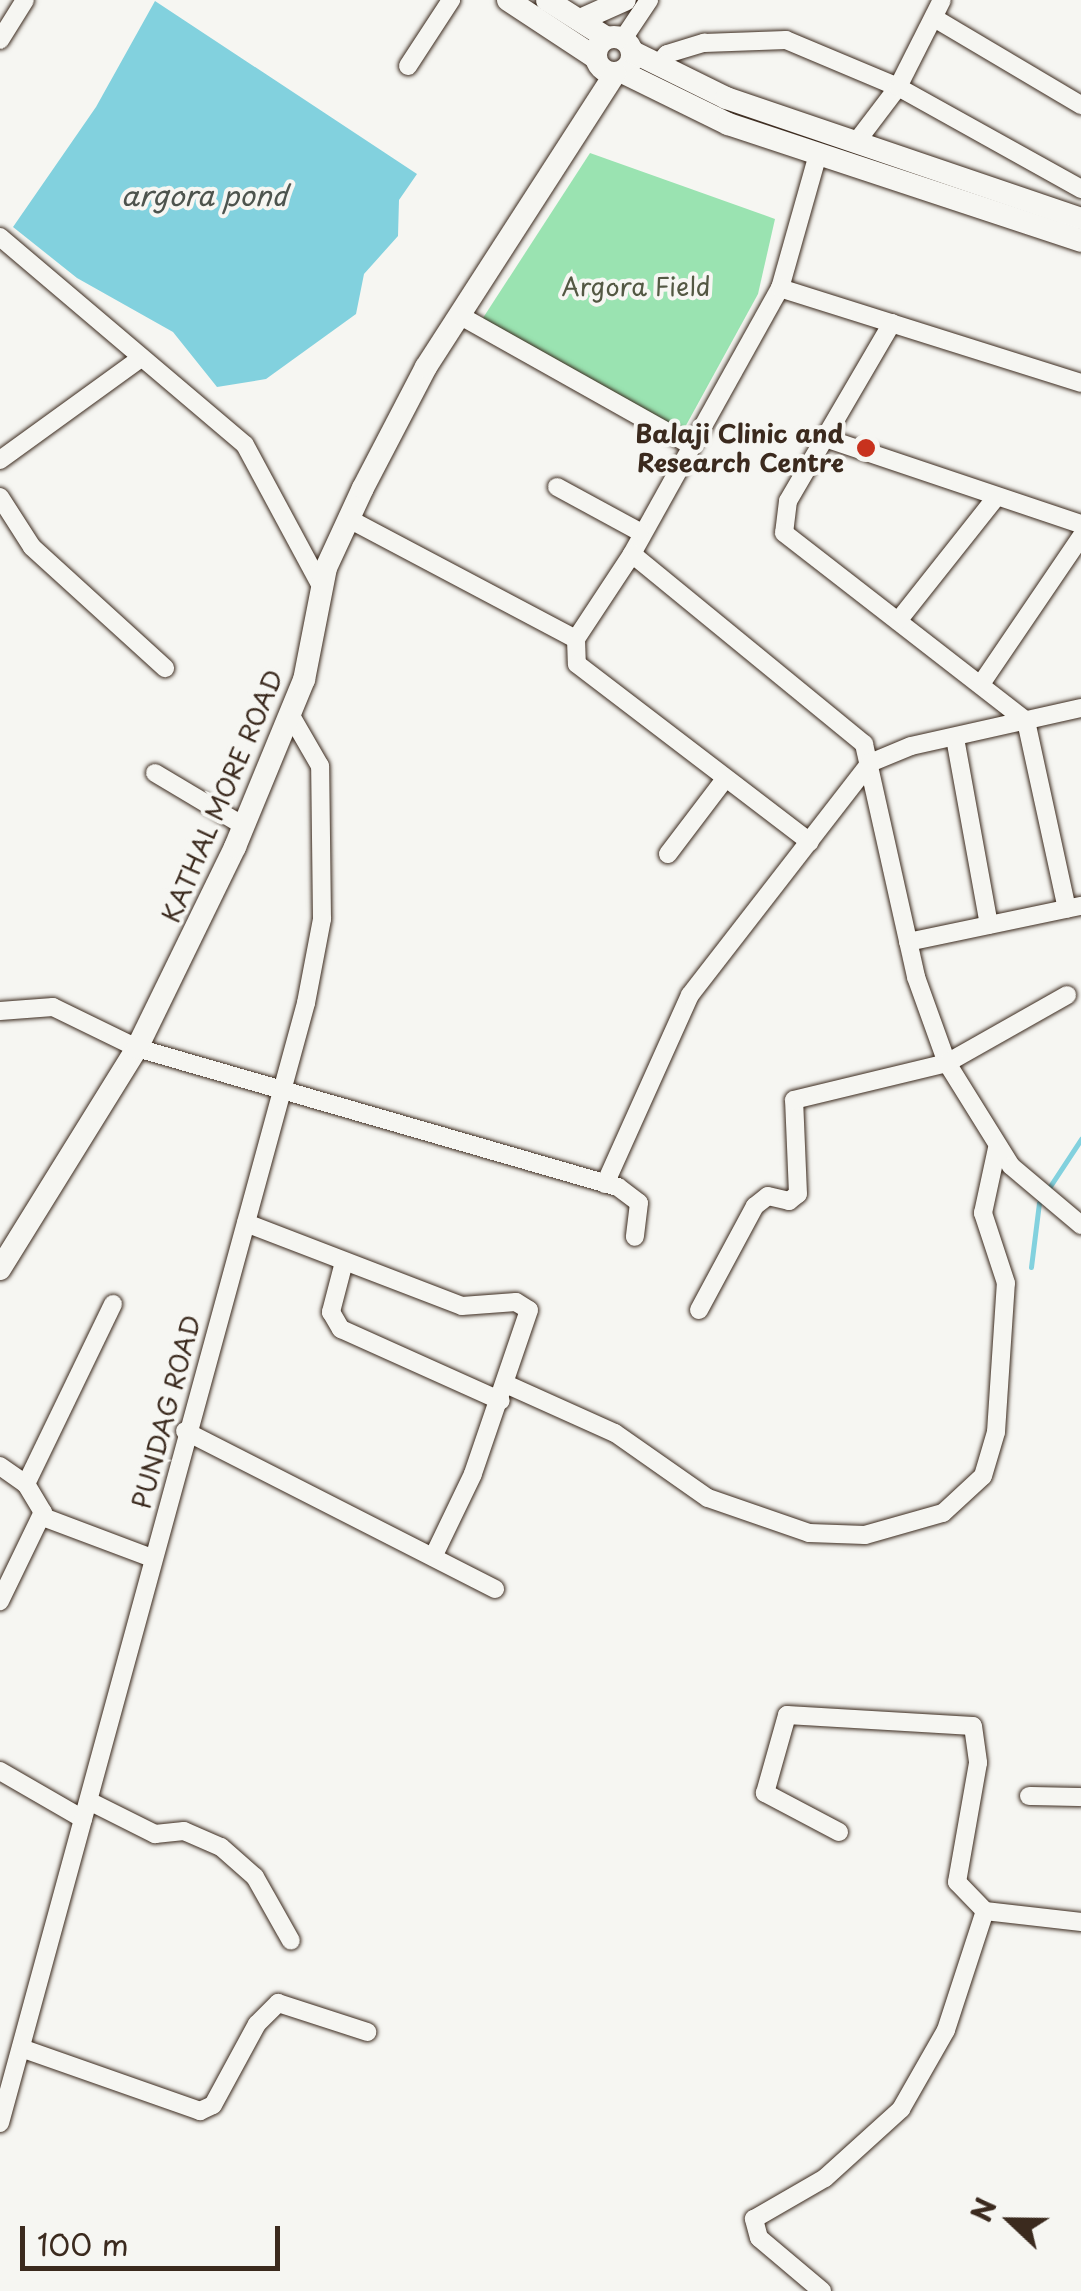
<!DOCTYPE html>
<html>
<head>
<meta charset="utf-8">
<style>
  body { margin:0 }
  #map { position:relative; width:1081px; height:2291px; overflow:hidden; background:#f6f6f2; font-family:"Playpen Sans",sans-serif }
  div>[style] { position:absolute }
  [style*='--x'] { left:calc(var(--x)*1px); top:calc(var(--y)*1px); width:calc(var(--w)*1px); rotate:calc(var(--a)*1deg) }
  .green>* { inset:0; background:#9ae3b1 }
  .water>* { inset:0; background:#82d1de }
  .stream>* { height:5px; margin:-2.5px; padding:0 2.5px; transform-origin:2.5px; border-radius:2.5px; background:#82d1de }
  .roads { filter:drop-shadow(0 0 2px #3b2a1e) drop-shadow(0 0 2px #3b2a1e) }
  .minor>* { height:18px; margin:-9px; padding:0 9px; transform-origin:9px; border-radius:9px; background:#f6f6f2 }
  .major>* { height:22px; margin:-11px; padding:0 11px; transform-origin:11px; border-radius:11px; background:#f6f6f2 }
  .major>.ring { margin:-11px; padding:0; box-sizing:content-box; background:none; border:22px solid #f6f6f2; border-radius:50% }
  .dots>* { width:28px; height:28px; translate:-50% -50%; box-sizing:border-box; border:5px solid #f6f6f2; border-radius:50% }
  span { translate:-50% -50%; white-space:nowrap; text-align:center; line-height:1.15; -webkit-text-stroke:8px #f6f6f2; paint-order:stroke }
  .park-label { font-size:25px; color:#535843 }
  .poi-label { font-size:25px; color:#3b2a1e; font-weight:700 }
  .right { translate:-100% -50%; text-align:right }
  .street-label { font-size:25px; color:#3b2a1e }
  .water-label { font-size:28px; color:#4d544e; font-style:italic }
  .north { position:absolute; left:961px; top:2171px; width:100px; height:100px; -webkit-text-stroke:8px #f6f6f2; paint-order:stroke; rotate:292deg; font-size:28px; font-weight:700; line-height:40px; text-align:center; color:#3b2a1e }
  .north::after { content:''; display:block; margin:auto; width:35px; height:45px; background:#3b2a1e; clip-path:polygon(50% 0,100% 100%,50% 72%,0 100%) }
  .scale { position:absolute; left:20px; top:2226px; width:260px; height:45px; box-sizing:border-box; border:5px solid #3b2a1e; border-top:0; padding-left:12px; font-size:30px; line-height:35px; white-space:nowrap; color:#3b2a1e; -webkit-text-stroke:8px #f6f6f2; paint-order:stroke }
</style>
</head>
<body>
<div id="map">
  <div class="green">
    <div style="clip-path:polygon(590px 153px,775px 219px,758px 294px,678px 440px,481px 321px)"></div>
  </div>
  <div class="water">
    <div style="clip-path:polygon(155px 1px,417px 174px,399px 200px,398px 236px,364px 274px,356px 314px,266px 379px,217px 387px,173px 332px,77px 278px,13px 227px,96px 107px)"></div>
  </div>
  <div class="stream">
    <div style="--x:1031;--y:1267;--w:64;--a:-82.9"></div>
    <div style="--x:1039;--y:1203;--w:77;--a:-56.7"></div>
  </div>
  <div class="roads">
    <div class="minor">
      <div style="--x:936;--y:19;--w:169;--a:30.7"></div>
      <div style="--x:623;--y:39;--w:47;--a:-56.3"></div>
      <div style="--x:0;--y:40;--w:47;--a:-58"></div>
      <div style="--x:658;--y:65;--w:14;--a:-51"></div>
      <div style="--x:667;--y:54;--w:39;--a:-17"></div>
      <div style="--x:704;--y:43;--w:82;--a:-2.1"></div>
      <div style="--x:786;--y:40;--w:121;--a:22.8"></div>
      <div style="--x:898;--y:87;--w:210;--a:29.1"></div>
      <div style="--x:408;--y:66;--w:79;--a:-56.9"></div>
      <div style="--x:857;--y:141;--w:68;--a:-52.8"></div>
      <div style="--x:898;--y:87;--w:97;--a:-63.2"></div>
      <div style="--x:818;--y:154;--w:139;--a:105.8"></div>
      <div style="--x:780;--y:288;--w:304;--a:119.1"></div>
      <div style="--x:632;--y:554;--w:300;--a:39.3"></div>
      <div style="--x:864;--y:744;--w:239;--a:77.4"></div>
      <div style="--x:916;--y:977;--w:91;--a:70.2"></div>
      <div style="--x:947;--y:1063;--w:121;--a:58.1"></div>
      <div style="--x:1011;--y:1166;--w:92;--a:40.1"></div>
      <div style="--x:0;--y:237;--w:321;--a:40.3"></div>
      <div style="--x:245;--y:445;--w:162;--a:61.7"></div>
      <div style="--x:780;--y:288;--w:316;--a:17.5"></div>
      <div style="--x:459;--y:315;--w:266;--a:29.3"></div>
      <div style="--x:892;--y:323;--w:206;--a:120.3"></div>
      <div style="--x:788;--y:501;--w:32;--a:97"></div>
      <div style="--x:784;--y:533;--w:306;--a:37.8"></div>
      <div style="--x:1026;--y:721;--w:192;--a:77.7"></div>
      <div style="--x:825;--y:438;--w:270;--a:18.6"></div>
      <div style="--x:0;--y:460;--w:174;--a:-35.9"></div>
      <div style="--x:557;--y:487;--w:94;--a:28.5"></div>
      <div style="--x:0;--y:497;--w:59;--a:57.4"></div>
      <div style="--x:32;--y:547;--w:180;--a:42.3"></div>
      <div style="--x:349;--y:519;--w:257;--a:27.9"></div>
      <div style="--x:632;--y:554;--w:102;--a:123.4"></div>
      <div style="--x:576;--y:639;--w:25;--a:88"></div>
      <div style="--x:577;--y:664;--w:293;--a:37.4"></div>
      <div style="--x:898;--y:621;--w:159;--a:-51.6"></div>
      <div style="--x:981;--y:684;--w:178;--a:-55.8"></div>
      <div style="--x:955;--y:738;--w:190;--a:79.7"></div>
      <div style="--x:155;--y:773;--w:104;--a:30.8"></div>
      <div style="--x:668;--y:854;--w:94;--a:-52.8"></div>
      <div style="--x:908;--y:942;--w:177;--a:-11.8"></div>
      <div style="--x:0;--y:1011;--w:53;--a:-4.3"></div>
      <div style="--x:53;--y:1007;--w:93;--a:26"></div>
      <div style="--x:137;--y:1048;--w:501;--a:16.12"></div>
      <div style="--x:618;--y:1187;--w:26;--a:37"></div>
      <div style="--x:639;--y:1203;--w:34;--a:97"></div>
      <div style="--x:605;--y:1184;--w:207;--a:-65.8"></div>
      <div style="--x:690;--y:995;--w:294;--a:-52.2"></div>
      <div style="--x:870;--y:763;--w:44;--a:-22.5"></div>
      <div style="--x:911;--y:746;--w:174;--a:-12.6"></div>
      <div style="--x:246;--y:1223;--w:231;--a:21"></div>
      <div style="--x:462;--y:1306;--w:54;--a:-4.2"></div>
      <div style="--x:516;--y:1302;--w:15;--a:32"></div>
      <div style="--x:529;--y:1310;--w:173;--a:108.9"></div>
      <div style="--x:473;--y:1474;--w:92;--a:115.7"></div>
      <div style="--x:344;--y:1262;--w:52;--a:104.6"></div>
      <div style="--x:331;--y:1312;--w:20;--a:60"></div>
      <div style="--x:341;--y:1329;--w:175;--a:24.2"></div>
      <div style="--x:699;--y:1310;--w:118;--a:-61.7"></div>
      <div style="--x:755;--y:1206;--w:16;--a:-38"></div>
      <div style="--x:768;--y:1196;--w:22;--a:13"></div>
      <div style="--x:789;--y:1201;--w:11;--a:-38"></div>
      <div style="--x:798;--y:1194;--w:94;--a:-92.4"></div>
      <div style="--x:794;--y:1100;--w:157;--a:-13.6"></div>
      <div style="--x:947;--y:1063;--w:138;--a:-29.5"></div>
      <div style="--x:508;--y:1385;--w:117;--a:24.2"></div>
      <div style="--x:615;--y:1433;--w:113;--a:35"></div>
      <div style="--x:708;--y:1498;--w:107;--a:19.1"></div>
      <div style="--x:809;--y:1533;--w:56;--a:2"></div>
      <div style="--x:865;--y:1535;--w:81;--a:-15.8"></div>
      <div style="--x:943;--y:1513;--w:54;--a:-42.8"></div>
      <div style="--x:983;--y:1476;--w:46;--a:-73.5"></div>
      <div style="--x:996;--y:1432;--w:149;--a:-86.2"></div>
      <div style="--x:1006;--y:1283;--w:74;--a:-108.2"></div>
      <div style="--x:983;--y:1213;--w:66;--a:-77.8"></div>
      <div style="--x:185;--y:1431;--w:348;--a:27"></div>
      <div style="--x:0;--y:1466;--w:32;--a:35"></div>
      <div style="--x:26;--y:1484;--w:33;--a:59"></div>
      <div style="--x:43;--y:1512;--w:99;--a:115.8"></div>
      <div style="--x:26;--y:1484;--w:200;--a:-64.2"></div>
      <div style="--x:43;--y:1517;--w:116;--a:20.6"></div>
      <div style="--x:0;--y:1771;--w:96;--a:30"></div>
      <div style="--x:1029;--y:1796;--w:52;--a:1.1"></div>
      <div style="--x:89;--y:1801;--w:74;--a:26.6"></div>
      <div style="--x:155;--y:1834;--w:29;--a:-6"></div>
      <div style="--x:184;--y:1831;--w:40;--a:23.4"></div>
      <div style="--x:221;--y:1847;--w:45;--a:41.4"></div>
      <div style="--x:255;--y:1877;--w:73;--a:60.6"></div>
      <div style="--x:839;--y:1832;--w:84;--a:-152.2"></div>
      <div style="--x:765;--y:1793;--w:81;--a:-74.2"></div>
      <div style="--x:787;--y:1715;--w:186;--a:3.4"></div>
      <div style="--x:973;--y:1726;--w:37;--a:82"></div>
      <div style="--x:978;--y:1763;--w:121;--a:100"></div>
      <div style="--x:957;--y:1882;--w:40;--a:46"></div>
      <div style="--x:21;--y:2048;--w:190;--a:19.4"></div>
      <div style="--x:200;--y:2111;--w:14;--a:-25"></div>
      <div style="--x:213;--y:2105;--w:92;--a:-61.5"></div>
      <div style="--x:257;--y:2024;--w:30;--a:-45"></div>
      <div style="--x:278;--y:2003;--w:94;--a:18"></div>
      <div style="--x:0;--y:2123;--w:1161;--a:-74.72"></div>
      <div style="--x:306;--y:1003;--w:86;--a:-79.2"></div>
      <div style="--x:322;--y:919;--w:153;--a:-90.7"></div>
      <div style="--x:320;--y:766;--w:60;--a:-120"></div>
      <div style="--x:822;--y:2291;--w:82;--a:-139.9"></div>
      <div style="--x:759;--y:2238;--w:20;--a:-105"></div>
      <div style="--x:754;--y:2219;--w:82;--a:-30"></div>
      <div style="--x:825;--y:2178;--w:103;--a:-42.2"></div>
      <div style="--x:901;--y:2109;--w:91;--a:-60.3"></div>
      <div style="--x:946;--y:2030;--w:125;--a:-71.9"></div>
      <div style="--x:985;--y:1911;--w:97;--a:6.5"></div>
    </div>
    <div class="major">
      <div style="--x:508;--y:0;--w:105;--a:33.4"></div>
      <div style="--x:547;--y:0;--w:71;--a:32.3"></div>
      <div style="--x:580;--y:20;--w:49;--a:-24"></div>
      <div class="ring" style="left:596px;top:37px;width:14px;height:14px"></div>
      <div style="--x:633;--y:52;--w:104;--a:26.3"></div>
      <div style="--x:726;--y:98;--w:375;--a:18.8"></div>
      <div style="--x:622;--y:72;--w:118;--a:26.1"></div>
      <div style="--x:728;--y:124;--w:372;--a:18.3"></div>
      <div style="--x:0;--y:1269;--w:260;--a:-58.2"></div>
      <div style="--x:137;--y:1048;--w:224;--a:-64"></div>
      <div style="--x:235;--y:847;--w:181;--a:-67.6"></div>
      <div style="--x:304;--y:680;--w:114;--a:-78.9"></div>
      <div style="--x:326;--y:568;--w:88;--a:-65.2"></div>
      <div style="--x:363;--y:488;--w:136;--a:-62.5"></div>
      <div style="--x:426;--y:367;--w:349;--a:-57.2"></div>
    </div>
  </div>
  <div class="dots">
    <div style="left:866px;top:448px;background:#c8321e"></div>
  </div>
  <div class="park-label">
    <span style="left:636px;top:286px">Argora Field</span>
  </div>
  <div class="poi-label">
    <span class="right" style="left:844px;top:448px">Balaji Clinic and<br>Research Centre</span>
  </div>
  <div class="street-label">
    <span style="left:222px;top:796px;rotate:-67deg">KATHAL MORE ROAD</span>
    <span style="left:166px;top:1412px;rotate:-75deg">PUNDAG ROAD</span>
  </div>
  <div class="water-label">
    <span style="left:204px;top:195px">argora pond</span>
  </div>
  <div class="north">N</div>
  <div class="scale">100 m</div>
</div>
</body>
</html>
